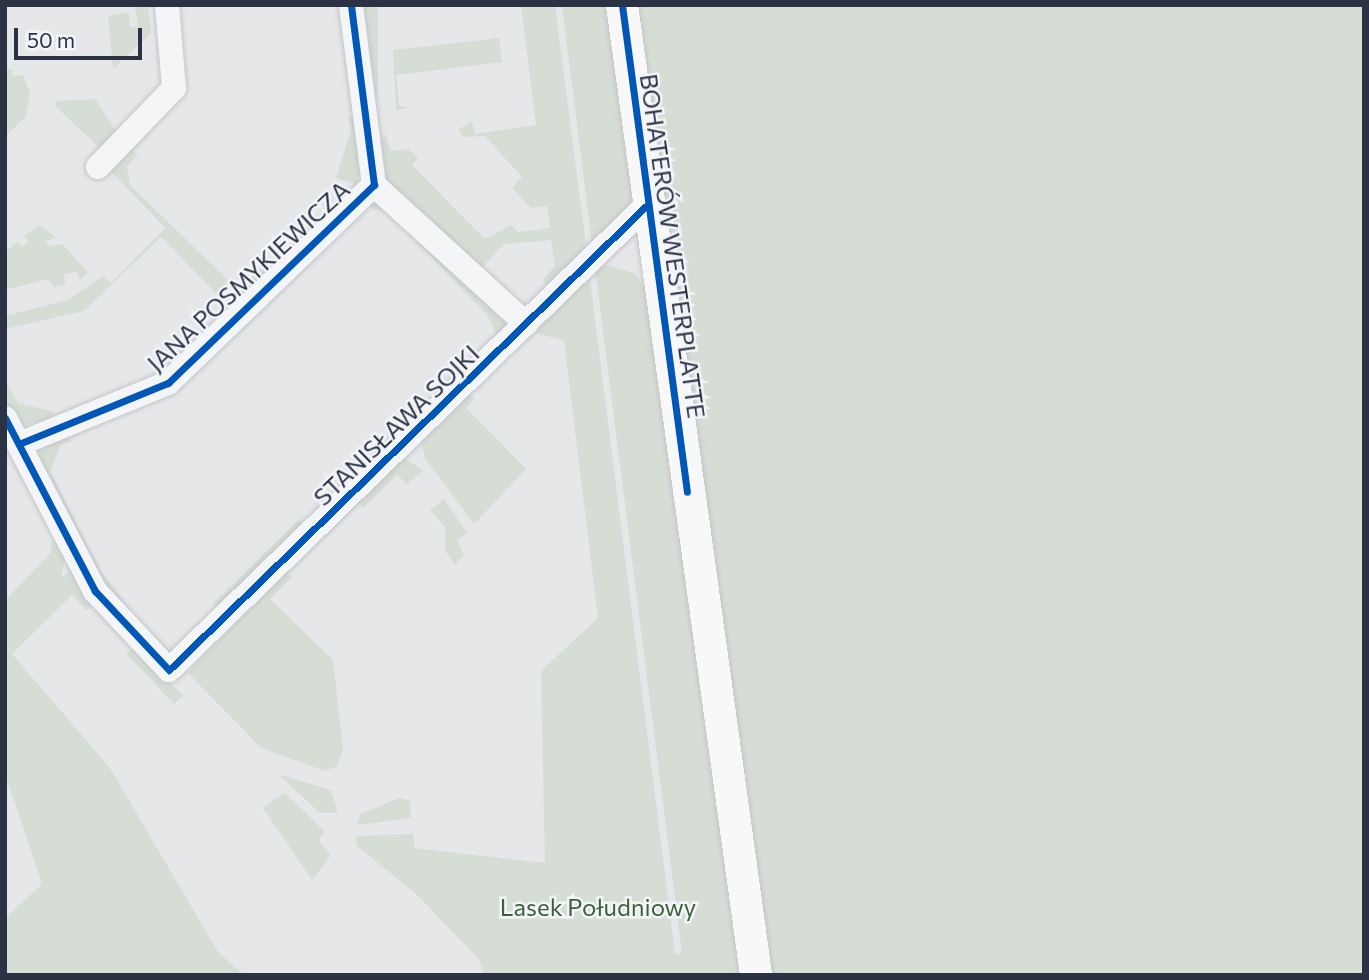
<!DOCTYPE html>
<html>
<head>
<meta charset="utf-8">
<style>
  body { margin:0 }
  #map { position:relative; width:1369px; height:980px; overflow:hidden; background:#e5e7e9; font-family:Commissioner,sans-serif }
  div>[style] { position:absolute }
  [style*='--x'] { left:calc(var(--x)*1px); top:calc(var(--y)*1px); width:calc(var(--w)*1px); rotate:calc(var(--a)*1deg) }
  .green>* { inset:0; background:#d5ddd5; transform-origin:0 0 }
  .roads { filter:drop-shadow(0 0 2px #c3c5c7) drop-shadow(0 0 2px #c3c5c7) }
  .minor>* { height:24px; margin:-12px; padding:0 12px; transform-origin:12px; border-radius:12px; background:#f4f5f7 }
  .major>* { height:32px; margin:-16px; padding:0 16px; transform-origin:16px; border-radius:16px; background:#f8f8f8 }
  .cycleway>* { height:7px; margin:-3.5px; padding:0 3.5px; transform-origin:3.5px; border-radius:3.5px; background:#0057b8 }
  span { translate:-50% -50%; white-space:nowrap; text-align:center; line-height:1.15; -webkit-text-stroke:5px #f3f5f9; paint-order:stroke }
  .street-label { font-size:24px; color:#2b3244 }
  .park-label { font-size:24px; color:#3d6038 }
  .frame { position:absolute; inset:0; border:7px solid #2b3244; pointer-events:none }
  .scale { position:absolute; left:14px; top:28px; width:128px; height:32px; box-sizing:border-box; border:4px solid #2b3244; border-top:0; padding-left:9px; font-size:21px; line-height:24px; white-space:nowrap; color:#2b3244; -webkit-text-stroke:5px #f3f5f9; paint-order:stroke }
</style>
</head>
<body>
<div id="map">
  <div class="green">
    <div style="clip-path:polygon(135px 5px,148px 5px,151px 33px,113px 69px,108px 16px,129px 12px,130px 27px,138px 27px)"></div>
    <div style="left:358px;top:5px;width:20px;height:94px"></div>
    <div style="clip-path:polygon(521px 5px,555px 5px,585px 238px,587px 255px,552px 290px,542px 280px,555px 266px,551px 240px,504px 244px,481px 268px,383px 184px,379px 139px,386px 136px,391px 151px,408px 149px,418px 158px,412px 165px,485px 239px,512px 225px,518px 232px,550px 228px,547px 206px,531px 208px,512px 188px,522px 177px,485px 136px,464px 137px,458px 130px,472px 121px,475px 134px,536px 125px)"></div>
    <div style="clip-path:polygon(562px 5px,613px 5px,636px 202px,593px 252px)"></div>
    <div style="clip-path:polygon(633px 5px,1364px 5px,1364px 975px,767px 975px)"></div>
    <div style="clip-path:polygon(499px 38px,502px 62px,396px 75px,399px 105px,409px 108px,396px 110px,393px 50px)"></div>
    <div style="clip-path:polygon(12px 69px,13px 76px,23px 75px,30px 92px,26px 116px,5px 137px,5px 70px)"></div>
    <div style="clip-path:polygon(95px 99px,117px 133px,101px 149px,55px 106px,56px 101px)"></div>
    <div style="clip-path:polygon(358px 116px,361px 166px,356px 184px,336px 178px,351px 130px,348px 117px)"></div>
    <div style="clip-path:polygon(129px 145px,137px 155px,127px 167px,130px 185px,231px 283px,245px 284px,266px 263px,272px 270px,225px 314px,219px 296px,161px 237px,84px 311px,5px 329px,5px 316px,68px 300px,103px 276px,111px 283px,165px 228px,111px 171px)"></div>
    <div style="clip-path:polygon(371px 196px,511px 322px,499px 340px,488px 316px,386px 210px,374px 210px,365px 201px)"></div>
    <div style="clip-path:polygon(39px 225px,57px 238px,45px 241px,49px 246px,62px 244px,88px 272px,80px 280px,77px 271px,63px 275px,66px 284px,54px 287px,48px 279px,5px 290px,5px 253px,17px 242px,22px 247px,28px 241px,24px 236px)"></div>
    <div style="clip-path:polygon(605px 265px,634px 273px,653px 299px,739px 975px,485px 975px,478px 958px,415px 893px,357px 846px,356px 836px,413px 834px,414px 848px,545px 863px,541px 671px,598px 618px,564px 341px,529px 331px,589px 272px,675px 954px,682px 953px,595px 268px)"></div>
    <div style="clip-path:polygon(5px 380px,18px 403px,51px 411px,54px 419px,21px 425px,5px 401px)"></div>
    <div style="clip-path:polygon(470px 394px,474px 399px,466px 408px,526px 469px,474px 524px,425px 458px,421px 440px)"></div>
    <div style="clip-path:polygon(67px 430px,72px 441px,61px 445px,50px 471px,100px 570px,133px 613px,105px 590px,35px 455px)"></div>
    <div style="clip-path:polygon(404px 458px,423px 470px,407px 484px,397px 475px,363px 508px,357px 502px)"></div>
    <div style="clip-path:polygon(444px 499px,467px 533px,457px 540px,464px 555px,455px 564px,445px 551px,445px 527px,430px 510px)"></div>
    <div style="clip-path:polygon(298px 520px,308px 530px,221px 611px,214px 603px)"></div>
    <div style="clip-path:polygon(52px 541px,65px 558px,61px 578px,72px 570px,91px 606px,87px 611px,72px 595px,12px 654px,110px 768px,218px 952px,244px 975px,5px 975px,5px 918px,42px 884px,5px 774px,5px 600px,50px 554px)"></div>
    <div style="clip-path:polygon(284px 569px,292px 577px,270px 599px,333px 660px,343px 750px,337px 766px,325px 771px,261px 748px,188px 673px)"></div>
    <div style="left:135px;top:646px;width:69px;height:12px;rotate:46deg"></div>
    <div style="clip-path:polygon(278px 774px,331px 790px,338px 813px,320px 813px)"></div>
    <div style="clip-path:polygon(285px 793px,325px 832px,318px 840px,331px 855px,312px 880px,263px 808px)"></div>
    <div style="clip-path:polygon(400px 798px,410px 801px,411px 818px,357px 825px,360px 814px)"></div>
  </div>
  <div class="roads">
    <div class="minor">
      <div style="--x:98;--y:167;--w:110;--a:-46.1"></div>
      <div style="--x:174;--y:88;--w:83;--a:-94.8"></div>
      <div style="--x:374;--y:185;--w:206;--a:42.4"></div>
      <div style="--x:5;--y:418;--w:195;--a:62.5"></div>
      <div style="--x:95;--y:591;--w:108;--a:46.9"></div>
      <div style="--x:169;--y:670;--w:668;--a:-44.21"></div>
      <div style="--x:19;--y:444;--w:161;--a:-22.3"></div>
      <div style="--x:168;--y:383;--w:286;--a:-43.9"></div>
      <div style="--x:374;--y:185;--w:181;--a:-97.3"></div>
    </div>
    <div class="major">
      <div style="--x:622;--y:5;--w:979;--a:82.13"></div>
    </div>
  </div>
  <div class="cycleway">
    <div style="--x:622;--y:5;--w:491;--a:82.4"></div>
    <div style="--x:5;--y:418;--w:195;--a:62.5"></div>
    <div style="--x:95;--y:591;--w:108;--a:46.9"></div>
    <div style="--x:169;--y:670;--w:668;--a:-44.21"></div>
    <div style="--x:19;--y:444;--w:161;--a:-22.3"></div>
    <div style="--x:168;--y:383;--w:286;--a:-43.9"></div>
    <div style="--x:374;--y:185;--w:181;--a:-97.3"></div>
  </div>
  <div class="street-label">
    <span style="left:673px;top:246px;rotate:82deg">BOHATERÓW WESTERPLATTE</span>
    <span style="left:248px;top:276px;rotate:-43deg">JANA POSMYKIEWICZA</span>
    <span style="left:396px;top:425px;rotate:-44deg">STANISŁAWA SOJKI</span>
  </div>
  <div class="park-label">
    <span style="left:598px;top:907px">Lasek Południowy</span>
  </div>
  <div class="frame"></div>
  <div class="scale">50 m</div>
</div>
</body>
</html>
